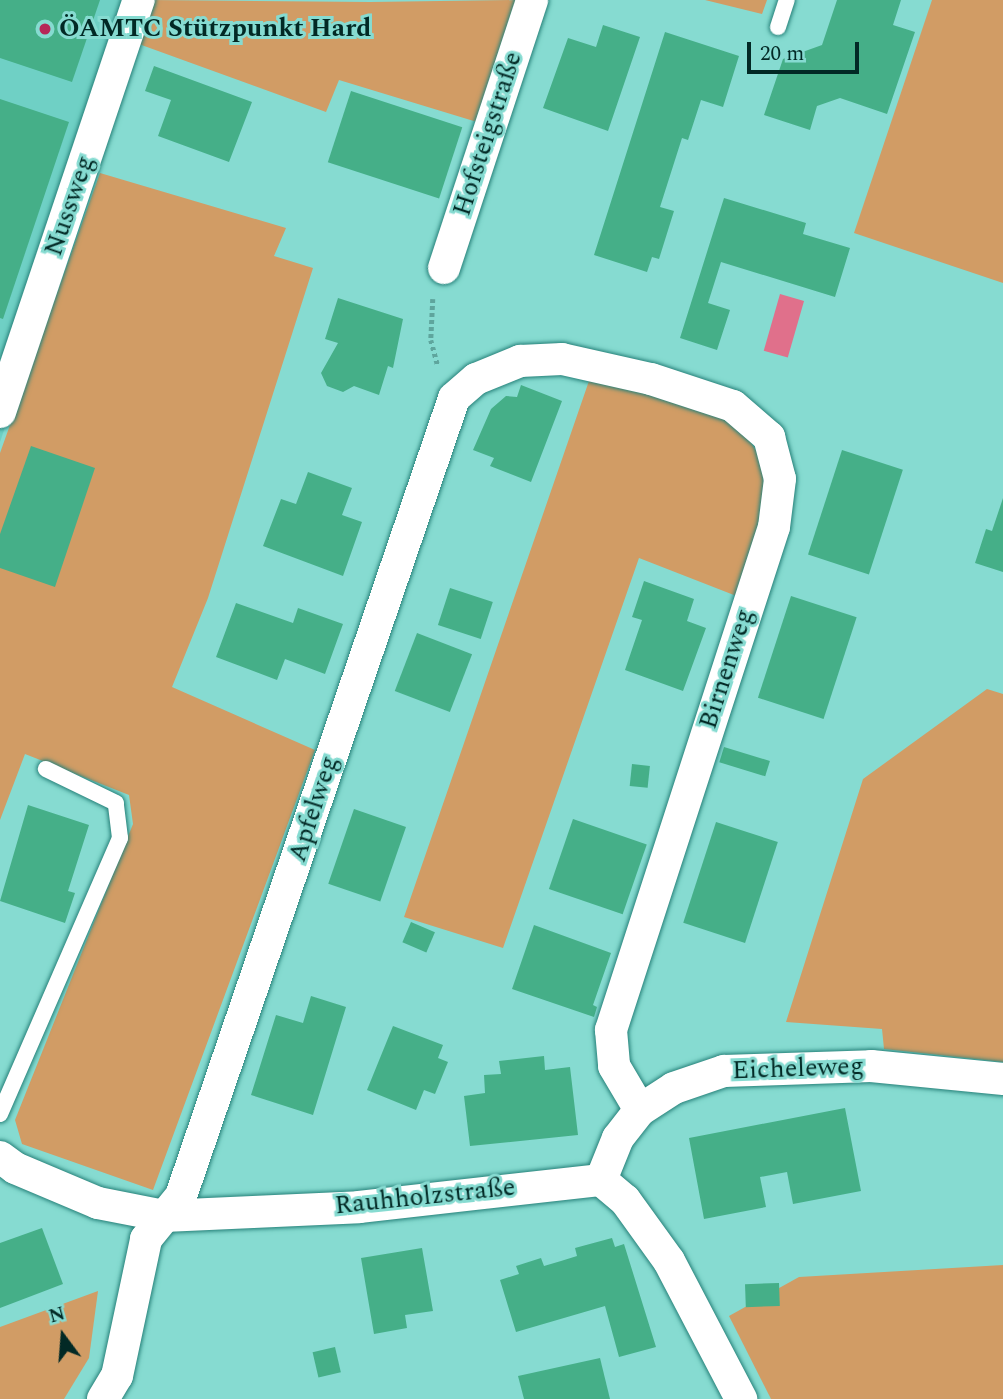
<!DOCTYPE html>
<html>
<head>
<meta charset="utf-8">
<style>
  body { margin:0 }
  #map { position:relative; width:1003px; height:1399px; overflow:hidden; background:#86dbd1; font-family:Spectral,serif }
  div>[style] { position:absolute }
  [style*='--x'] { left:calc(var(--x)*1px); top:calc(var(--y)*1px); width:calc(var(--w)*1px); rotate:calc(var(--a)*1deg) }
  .built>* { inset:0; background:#6fd0c5 }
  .green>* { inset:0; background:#d19c65 }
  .water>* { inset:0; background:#e0708b; transform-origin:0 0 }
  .building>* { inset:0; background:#45af88; transform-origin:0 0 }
  .path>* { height:4.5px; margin-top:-2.25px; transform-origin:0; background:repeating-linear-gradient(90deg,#5ea59d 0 3.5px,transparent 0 7px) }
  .roads { filter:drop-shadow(0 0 2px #268179) drop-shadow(0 0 2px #268179) }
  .service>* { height:16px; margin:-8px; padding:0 8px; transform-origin:8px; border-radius:8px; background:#fff }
  .minor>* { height:32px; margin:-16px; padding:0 16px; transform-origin:16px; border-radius:16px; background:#fff }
  .dots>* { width:19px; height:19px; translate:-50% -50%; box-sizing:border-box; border:4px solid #86dbd1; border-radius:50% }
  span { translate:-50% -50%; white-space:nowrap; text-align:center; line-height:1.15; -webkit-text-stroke:6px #86dbd1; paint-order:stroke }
  .poi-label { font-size:26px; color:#022925; font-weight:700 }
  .left { translate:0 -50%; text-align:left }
  .street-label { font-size:26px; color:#022925 }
  .north { position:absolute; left:28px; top:1301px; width:70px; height:70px; -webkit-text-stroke:5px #86dbd1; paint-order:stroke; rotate:344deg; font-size:19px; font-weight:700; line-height:28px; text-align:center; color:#022925 }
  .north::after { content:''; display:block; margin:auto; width:24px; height:32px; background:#022925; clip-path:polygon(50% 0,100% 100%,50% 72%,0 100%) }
  .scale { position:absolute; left:747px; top:42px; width:112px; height:32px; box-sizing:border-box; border:4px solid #022925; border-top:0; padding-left:9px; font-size:21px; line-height:24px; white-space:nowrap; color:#022925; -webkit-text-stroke:5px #86dbd1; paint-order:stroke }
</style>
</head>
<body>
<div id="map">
  <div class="built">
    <div style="clip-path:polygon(0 0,149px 0,0 442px)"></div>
  </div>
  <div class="green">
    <div style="clip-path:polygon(150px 0,370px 2px,518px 0,477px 122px,339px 80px,326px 112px,136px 43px)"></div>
    <div style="clip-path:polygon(705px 0,767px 0,762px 14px)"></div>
    <div style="clip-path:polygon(932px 0,1003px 0,1003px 283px,854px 233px)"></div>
    <div style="clip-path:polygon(100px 173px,286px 228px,274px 256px,313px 268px,208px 598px,172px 687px,315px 750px,153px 1190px,22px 1144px,15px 1120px,133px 824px,129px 795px,25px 754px,0 820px,0 453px)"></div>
    <div style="clip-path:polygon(590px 378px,687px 401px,739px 425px,763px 461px,769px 502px,739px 597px,639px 558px,503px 948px,404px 917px)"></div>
    <div style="clip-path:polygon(987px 689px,1003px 694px,1003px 1062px,884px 1049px,882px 1029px,786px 1022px,863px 779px)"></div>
    <div style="clip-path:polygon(1003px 1265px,1003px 1399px,771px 1399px,729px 1316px,799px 1277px)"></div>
    <div style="clip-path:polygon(98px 1291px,89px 1358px,64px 1399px,0 1399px,0 1327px)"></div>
  </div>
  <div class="water">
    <div style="left:780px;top:294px;width:25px;height:59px;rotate:16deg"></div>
  </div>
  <div class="building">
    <div style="clip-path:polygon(0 0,100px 0,72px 82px,0 58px)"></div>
    <div style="clip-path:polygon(837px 0,901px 0,893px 25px,915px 32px,887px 114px,840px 98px,817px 106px,810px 130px,764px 115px,783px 59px,822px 45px)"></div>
    <div style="clip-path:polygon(603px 25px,640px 37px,608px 131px,543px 108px,568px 38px,596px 47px)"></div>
    <div style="clip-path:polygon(665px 32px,739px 56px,723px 107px,701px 100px,688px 140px,682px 138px,660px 207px,674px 211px,659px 259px,652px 257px,647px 272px,594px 255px)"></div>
    <div style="clip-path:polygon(154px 66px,252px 102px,229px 162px,158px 136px,171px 100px,145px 91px)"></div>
    <div style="left:351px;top:91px;width:117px;height:75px;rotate:18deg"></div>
    <div style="clip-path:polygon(0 99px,69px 122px,3px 319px,0 318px)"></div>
    <div style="clip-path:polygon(724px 198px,806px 223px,803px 234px,850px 248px,835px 297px,721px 262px,708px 303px,730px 310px,717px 350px,680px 338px)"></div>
    <div style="clip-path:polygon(338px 298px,403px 319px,393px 368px,388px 366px,379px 395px,354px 386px,343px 392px,327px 386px,321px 373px,338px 343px,325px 339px)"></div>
    <div style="clip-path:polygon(521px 385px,562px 401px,531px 482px,490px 466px,494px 458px,473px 450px,491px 409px,506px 396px,517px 397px)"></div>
    <div style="clip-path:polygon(31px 446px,95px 468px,55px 587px,0 568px,0 534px)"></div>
    <div style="left:842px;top:450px;width:64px;height:110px;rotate:18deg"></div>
    <div style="clip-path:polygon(308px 472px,352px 488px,342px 515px,362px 522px,343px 576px,263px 546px,281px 499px,296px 504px)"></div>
    <div style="clip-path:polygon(1003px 498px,1003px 572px,975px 563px,986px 529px,992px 531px)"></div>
    <div style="clip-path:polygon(644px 581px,694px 599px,687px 621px,706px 628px,683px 691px,625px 670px,642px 620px,632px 617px)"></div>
    <div style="left:450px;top:588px;width:45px;height:39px;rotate:18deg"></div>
    <div style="left:791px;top:596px;width:69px;height:107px;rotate:18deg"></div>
    <div style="clip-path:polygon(236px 603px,293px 623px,298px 608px,343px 624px,325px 674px,285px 659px,277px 680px,216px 657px)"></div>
    <div style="left:417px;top:633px;width:59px;height:62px;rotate:21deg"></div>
    <div style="left:724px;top:747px;width:48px;height:16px;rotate:17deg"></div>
    <div style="left:632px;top:764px;width:18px;height:22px;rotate:6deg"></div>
    <div style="clip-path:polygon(28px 805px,89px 825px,68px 891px,75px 893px,65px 923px,0 901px)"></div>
    <div style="left:354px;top:809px;width:55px;height:79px;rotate:19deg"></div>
    <div style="left:573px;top:819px;width:78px;height:74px;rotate:19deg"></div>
    <div style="left:716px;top:822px;width:65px;height:106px;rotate:18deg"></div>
    <div style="left:411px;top:922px;width:26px;height:22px;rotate:23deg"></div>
    <div style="clip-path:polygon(534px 925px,611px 953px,593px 1005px,597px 1007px,594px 1017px,512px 989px)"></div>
    <div style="clip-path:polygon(311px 996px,346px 1007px,313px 1115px,251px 1095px,276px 1015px,303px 1023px)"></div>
    <div style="clip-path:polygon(393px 1026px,443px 1045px,438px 1058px,448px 1062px,435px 1094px,424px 1090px,416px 1110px,367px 1090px)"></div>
    <div style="clip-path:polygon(544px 1056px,545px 1070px,570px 1067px,578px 1135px,470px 1146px,464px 1096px,485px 1093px,484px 1075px,501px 1074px,499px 1061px)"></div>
    <div style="clip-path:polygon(845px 1108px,861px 1191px,793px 1204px,787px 1172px,760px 1177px,766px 1207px,704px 1219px,689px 1138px)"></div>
    <div style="clip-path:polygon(42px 1228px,63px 1284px,0 1308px,0 1243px)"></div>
    <div style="clip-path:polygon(612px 1238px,615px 1247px,624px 1244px,656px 1347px,619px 1357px,605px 1306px,516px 1332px,500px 1280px,519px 1274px,516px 1266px,541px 1258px,544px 1266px,561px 1261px,577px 1256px,575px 1248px)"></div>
    <div style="clip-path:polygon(422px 1248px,433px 1311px,405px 1315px,407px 1328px,374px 1334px,361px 1258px)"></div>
    <div style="left:779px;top:1283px;width:23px;height:34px;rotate:88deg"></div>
    <div style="left:335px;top:1347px;width:26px;height:23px;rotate:77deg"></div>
    <div style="clip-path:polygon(600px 1358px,610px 1399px,524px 1399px,518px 1376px)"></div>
  </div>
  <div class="path">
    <div style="--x:433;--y:299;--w:41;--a:92.8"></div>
    <div style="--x:431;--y:340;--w:27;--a:75"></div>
  </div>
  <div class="roads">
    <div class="service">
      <div style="--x:778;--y:27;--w:28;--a:-72"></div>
      <div style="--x:0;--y:1114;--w:301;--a:-66.5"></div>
      <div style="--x:120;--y:838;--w:35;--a:-97"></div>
      <div style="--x:116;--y:803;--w:78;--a:-154.1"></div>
    </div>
    <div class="minor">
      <div style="--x:444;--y:268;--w:282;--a:-71.8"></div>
      <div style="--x:0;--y:412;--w:435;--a:-71.4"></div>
      <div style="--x:0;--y:1157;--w:19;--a:36"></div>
      <div style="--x:15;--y:1168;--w:90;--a:22.9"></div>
      <div style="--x:98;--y:1203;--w:67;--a:11.1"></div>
      <div style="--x:164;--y:1216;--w:195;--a:-2.6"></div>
      <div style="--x:359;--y:1207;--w:244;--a:-6.4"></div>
      <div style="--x:601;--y:1180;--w:31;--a:40"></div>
      <div style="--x:625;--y:1200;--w:75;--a:54.2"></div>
      <div style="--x:669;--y:1261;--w:156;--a:62.4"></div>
      <div style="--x:601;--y:1180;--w:45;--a:-68"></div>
      <div style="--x:618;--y:1138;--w:36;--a:-52"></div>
      <div style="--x:640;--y:1110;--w:40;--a:-32.9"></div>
      <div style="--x:674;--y:1088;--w:53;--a:-18.8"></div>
      <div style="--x:724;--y:1071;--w:147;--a:-1.9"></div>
      <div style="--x:871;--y:1066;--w:133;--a:5.6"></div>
      <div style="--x:103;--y:1399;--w:27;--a:-59"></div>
      <div style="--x:117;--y:1376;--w:140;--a:-78"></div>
      <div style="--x:146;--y:1239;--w:55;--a:-50.9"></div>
      <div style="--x:181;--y:1196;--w:843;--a:-71.11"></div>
      <div style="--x:454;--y:398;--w:29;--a:-41"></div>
      <div style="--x:476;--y:379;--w:48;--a:-22.2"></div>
      <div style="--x:520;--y:361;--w:42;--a:-2.7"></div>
      <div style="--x:562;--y:359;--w:91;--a:12.7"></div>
      <div style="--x:651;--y:379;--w:86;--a:18.2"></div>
      <div style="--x:733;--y:406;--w:48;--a:40.7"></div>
      <div style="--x:769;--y:437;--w:43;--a:75.3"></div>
      <div style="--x:780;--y:479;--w:48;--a:97.1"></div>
      <div style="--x:774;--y:527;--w:529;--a:107.96"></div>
      <div style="--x:611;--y:1030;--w:36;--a:85"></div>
      <div style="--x:614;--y:1066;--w:51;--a:59.4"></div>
    </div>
  </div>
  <div class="dots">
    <div style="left:45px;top:29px;background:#b62758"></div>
  </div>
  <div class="poi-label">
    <span class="left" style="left:59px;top:29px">ÖAMTC Stützpunkt Hard</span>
  </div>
  <div class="street-label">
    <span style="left:488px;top:134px;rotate:-72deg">Hofsteigstraße</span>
    <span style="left:70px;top:206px;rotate:-71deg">Nussweg</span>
    <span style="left:727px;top:669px;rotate:-72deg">Birnenweg</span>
    <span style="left:314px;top:809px;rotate:-72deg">Apfelweg</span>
    <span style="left:798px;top:1069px;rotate:-2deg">Eicheleweg</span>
    <span style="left:425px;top:1197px;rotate:-6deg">Rauhholzstraße</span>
  </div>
  <div class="north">N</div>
  <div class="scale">20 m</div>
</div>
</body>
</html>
